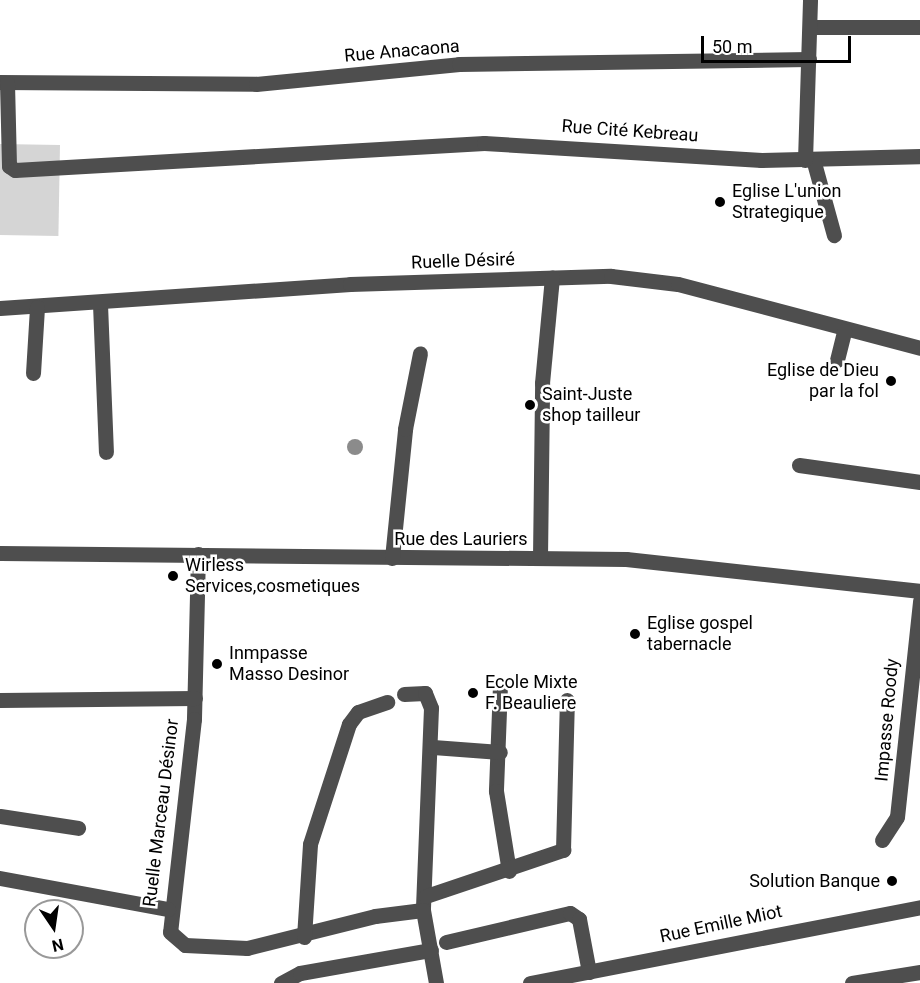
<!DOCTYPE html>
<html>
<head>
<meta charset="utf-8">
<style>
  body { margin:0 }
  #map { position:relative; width:920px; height:983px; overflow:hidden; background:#fff; font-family:Roboto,sans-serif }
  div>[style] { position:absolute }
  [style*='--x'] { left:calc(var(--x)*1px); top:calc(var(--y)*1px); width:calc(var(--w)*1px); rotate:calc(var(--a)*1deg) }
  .green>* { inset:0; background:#d5d5d5; transform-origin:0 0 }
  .minor>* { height:15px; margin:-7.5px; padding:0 7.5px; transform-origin:7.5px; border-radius:7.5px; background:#4e4e4e }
  .trees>* { width:16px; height:16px; margin:-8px; border-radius:50%; background:#8b8b8b }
  .dots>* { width:16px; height:16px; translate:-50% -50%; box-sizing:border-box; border:3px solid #fff; border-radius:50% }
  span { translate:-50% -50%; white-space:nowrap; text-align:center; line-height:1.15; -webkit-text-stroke:5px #fff; paint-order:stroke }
  .street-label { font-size:18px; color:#000 }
  .poi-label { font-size:18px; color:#000 }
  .left { translate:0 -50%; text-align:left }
  .right { translate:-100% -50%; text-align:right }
  .north { position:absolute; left:24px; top:899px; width:60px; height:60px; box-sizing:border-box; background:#fff; border:2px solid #999; border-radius:50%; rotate:167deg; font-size:16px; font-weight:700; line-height:24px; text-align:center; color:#000 }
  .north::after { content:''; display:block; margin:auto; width:21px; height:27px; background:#000; clip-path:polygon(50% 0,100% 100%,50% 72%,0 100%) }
  .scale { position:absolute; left:701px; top:36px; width:150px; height:27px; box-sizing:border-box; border:3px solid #000; border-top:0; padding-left:8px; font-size:18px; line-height:21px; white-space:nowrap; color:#000; -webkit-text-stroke:4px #fff; paint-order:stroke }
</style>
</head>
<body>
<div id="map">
  <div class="green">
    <div style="left:0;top:144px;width:60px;height:91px;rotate:1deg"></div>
  </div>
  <div class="minor">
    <div style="--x:810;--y:27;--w:110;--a:0"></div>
    <div style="--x:0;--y:82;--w:256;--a:0.4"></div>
    <div style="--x:256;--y:84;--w:204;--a:-5.6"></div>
    <div style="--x:459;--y:64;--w:350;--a:-0.8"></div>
    <div style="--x:7;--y:83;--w:83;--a:88.6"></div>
    <div style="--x:9;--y:166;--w:7;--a:34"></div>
    <div style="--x:15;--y:170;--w:470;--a:-3.3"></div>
    <div style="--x:484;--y:143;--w:278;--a:3.5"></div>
    <div style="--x:761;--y:160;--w:159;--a:-1.4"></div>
    <div style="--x:813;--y:159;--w:79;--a:74.6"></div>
    <div style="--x:805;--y:160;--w:160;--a:-88.2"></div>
    <div style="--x:100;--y:304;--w:148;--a:87.7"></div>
    <div style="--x:0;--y:308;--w:351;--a:-3.9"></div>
    <div style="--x:350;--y:284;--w:261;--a:-1.8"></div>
    <div style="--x:611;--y:276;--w:67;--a:6.8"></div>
    <div style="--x:678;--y:284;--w:250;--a:14.8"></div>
    <div style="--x:837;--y:360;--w:30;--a:-76"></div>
    <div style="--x:33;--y:373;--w:66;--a:-86.5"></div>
    <div style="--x:799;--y:465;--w:122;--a:8"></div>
    <div style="--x:0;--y:553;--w:626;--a:0.55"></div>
    <div style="--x:626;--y:559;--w:296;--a:6.2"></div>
    <div style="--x:198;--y:554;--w:165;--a:91.4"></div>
    <div style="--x:194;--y:719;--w:214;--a:96.4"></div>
    <div style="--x:170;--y:932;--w:20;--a:41"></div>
    <div style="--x:185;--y:945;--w:62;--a:2.8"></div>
    <div style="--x:247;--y:948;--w:132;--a:-14"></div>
    <div style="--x:375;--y:916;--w:48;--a:-7.1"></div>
    <div style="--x:392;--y:558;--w:130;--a:-84.2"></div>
    <div style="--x:405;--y:429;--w:77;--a:-78.8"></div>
    <div style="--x:540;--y:558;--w:175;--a:-89.3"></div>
    <div style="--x:542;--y:383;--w:106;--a:-84.6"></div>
    <div style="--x:500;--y:685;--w:106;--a:92.2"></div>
    <div style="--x:496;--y:791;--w:81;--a:80.8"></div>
    <div style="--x:404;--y:694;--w:21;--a:-3"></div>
    <div style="--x:425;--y:693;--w:16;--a:68"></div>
    <div style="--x:431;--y:708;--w:202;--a:92.3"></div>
    <div style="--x:423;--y:910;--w:74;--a:79.9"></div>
    <div style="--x:0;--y:700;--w:195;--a:-0.6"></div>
    <div style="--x:433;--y:747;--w:67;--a:4.3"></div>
    <div style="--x:0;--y:816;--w:79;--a:8.7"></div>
    <div style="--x:882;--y:840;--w:27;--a:-57"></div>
    <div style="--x:897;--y:817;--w:218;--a:-83.9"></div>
    <div style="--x:0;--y:878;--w:171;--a:10.5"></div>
    <div style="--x:426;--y:896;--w:145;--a:-18.6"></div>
    <div style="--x:563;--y:850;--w:150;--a:-88.5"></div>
    <div style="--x:304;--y:937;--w:93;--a:-86.3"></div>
    <div style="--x:310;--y:844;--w:126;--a:-72"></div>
    <div style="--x:349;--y:724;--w:15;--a:-53"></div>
    <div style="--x:358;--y:712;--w:31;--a:-19"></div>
    <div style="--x:446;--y:942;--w:127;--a:-13.2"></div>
    <div style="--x:570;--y:913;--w:11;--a:34"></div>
    <div style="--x:579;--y:919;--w:54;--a:79.3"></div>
    <div style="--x:281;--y:983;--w:21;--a:-28"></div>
    <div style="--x:300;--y:973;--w:133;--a:-10"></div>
    <div style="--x:530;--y:983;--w:397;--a:-11"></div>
    <div style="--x:852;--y:983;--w:69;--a:-9.2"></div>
  </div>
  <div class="trees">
    <div style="left:355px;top:447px"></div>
  </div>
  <div class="dots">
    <div style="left:720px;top:202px;background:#000"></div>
    <div style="left:891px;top:381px;background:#000"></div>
    <div style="left:530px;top:405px;background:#000"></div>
    <div style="left:173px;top:576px;background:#000"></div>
    <div style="left:635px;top:634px;background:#000"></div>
    <div style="left:217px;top:664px;background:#000"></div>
    <div style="left:473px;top:693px;background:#000"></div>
    <div style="left:892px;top:881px;background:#000"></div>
  </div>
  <div class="street-label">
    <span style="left:402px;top:51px;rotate:-5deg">Rue Anacaona</span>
    <span style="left:630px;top:131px;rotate:4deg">Rue Cité Kebreau</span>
    <span style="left:463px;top:261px;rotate:-2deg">Ruelle Désiré</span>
    <span style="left:461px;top:539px">Rue des Lauriers</span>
    <span style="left:887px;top:720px;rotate:-85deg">Impasse Roody</span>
    <span style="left:161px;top:813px;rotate:-83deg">Ruelle Marceau Désinor</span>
    <span style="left:721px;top:924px;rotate:-12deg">Rue Emille Miot</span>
  </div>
  <div class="poi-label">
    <span class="left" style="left:732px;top:202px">Eglise L'union<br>Strategique</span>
    <span class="right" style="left:879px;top:381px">Eglise de Dieu<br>par la fol</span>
    <span class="left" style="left:542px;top:405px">Saint-Juste<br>shop tailleur</span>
    <span class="left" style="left:185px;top:576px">Wirless<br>Services,cosmetiques</span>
    <span class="left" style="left:647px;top:634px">Eglise gospel<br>tabernacle</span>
    <span class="left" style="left:229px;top:664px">Inmpasse<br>Masso Desinor</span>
    <span class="left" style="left:485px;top:693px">Ecole Mixte<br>F. Beauliere</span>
    <span class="right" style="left:880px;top:881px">Solution Banque</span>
  </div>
  <div class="north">N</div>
  <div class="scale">50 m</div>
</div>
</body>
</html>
